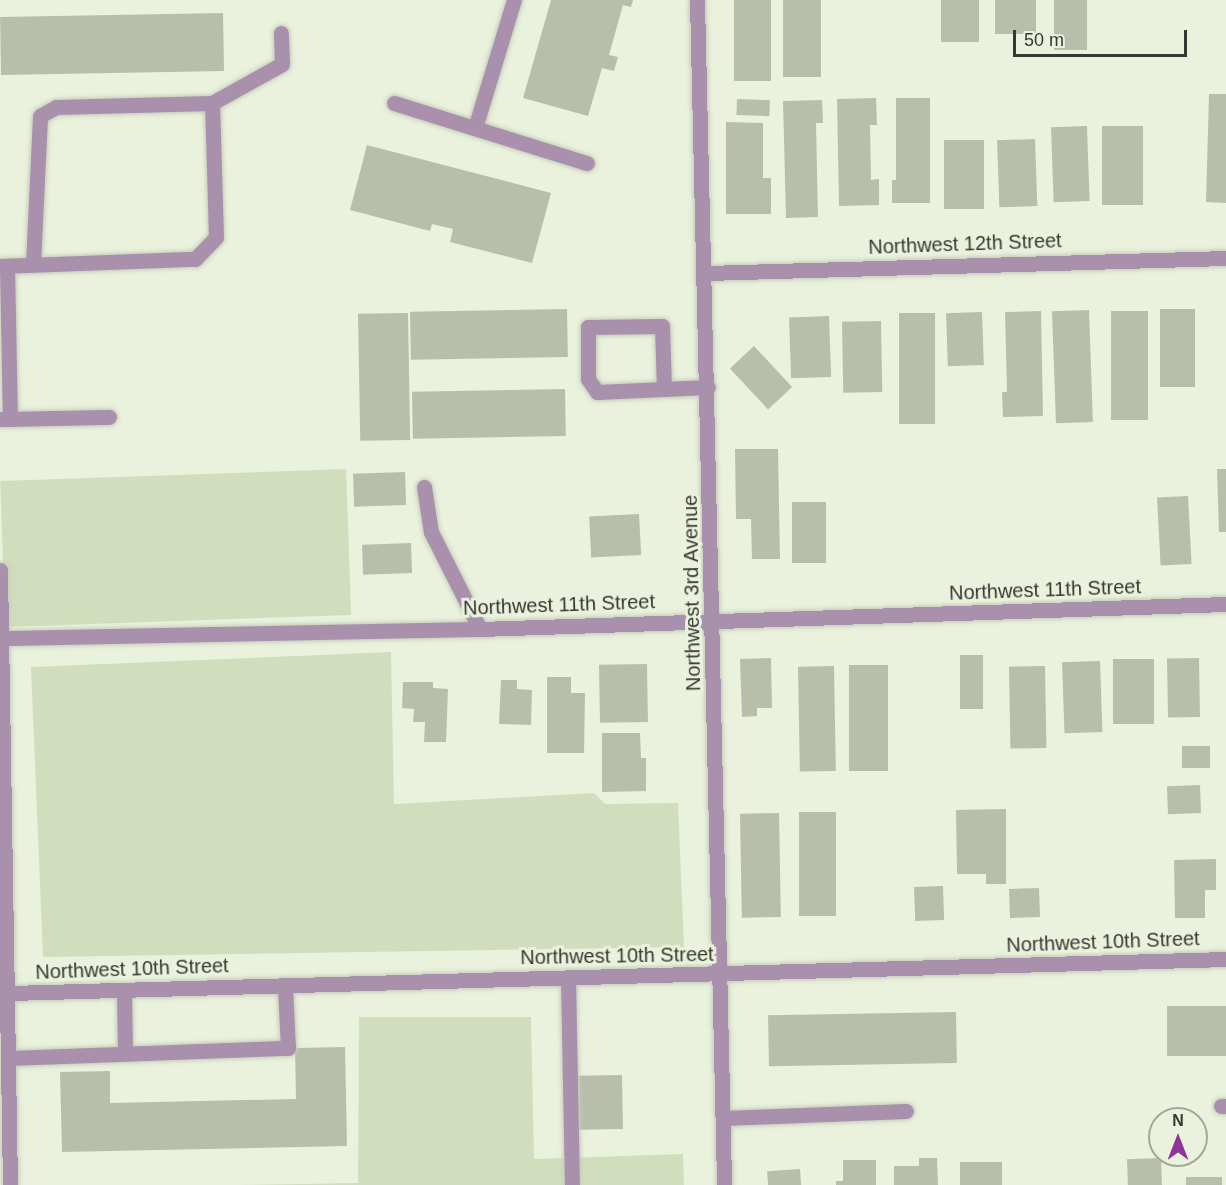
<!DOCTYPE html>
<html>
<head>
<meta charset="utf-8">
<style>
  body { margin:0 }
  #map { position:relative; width:1226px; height:1185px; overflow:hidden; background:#eaf2dd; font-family:Arial,sans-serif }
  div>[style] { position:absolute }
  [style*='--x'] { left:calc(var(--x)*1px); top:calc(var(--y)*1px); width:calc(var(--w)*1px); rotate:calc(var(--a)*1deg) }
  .green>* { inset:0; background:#d1debd; transform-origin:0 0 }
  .building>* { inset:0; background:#b7bfab; transform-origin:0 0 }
  .roads { filter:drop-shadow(0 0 2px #c6cdbb) drop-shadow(0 0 2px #c6cdbb) }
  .minor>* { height:15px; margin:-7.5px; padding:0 7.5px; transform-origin:7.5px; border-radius:7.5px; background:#a990ac }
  span { translate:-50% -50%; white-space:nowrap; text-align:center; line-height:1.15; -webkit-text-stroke:6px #eaf2dd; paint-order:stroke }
  .street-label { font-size:20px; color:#363931 }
  .north { position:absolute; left:1148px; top:1107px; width:60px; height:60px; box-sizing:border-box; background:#eaf2dd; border:2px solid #a2a898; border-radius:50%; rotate:0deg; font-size:16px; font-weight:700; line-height:24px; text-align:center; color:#363931 }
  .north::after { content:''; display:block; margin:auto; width:21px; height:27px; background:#91339d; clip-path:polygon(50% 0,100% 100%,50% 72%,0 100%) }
  .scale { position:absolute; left:1013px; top:30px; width:174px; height:27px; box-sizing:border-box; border:3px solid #363931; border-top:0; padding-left:8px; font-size:18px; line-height:21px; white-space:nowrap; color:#363931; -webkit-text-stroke:4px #eaf2dd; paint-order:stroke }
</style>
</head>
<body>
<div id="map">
  <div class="green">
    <div style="left:346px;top:469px;width:146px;height:346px;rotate:88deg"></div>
    <div style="clip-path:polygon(391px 652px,394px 804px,594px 793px,605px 804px,678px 803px,684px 947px,43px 957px,31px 667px)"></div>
    <div style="clip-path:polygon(359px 1017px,531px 1017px,534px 1159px,683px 1154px,684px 1185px,238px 1185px,358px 1183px)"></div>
  </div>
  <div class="building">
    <div style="clip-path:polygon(551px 0,633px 0,631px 7px,623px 5px,609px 55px,618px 57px,614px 71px,602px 68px,588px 116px,523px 98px)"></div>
    <div style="left:734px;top:0;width:37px;height:81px"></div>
    <div style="left:783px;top:0;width:38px;height:77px"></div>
    <div style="left:941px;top:0;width:38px;height:42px"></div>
    <div style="left:995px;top:0;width:41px;height:34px"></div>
    <div style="left:1054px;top:0;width:33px;height:50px"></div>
    <div style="left:223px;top:13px;width:58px;height:223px;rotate:89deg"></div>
    <div style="clip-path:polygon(1209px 94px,1226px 94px,1226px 203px,1206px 202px)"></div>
    <div style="clip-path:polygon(876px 98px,877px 125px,870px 125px,871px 180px,879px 179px,879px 205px,839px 206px,837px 99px)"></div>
    <div style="clip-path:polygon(896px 98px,930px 98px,930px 203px,892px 203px,892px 180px,896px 180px)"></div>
    <div style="left:737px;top:99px;width:33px;height:16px;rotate:2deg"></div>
    <div style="clip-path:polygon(822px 100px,823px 123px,816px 123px,818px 217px,786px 218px,783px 101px)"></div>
    <div style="clip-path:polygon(726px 122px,763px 123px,763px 178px,771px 178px,771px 214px,726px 214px)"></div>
    <div style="left:1087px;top:126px;width:75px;height:36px;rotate:88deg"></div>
    <div style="left:1102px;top:126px;width:41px;height:79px"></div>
    <div style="left:1035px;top:139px;width:67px;height:38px;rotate:88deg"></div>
    <div style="left:944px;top:140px;width:40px;height:69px"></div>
    <div style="clip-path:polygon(367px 145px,551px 193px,532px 263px,450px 242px,453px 229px,432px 224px,430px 231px,350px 210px)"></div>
    <div style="left:567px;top:309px;width:48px;height:157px;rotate:89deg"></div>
    <div style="left:1160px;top:309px;width:35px;height:78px"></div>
    <div style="left:1089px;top:310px;width:112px;height:37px;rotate:88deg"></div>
    <div style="clip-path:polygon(1041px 311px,1043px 416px,1003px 417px,1002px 392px,1007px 392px,1005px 312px)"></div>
    <div style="left:1111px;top:311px;width:37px;height:109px"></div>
    <div style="left:982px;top:312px;width:53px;height:36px;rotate:88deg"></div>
    <div style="left:408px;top:313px;width:127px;height:50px;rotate:89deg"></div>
    <div style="left:899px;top:313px;width:36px;height:111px"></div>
    <div style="left:829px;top:316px;width:61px;height:40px;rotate:88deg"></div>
    <div style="left:881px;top:321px;width:71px;height:39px;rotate:89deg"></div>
    <div style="left:754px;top:346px;width:56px;height:33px;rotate:47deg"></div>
    <div style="left:565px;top:389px;width:47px;height:153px;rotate:89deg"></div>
    <div style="clip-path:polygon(735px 449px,778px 449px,780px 559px,752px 559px,751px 519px,736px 519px)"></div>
    <div style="clip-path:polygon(1217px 469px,1226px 469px,1226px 532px,1219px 532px)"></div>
    <div style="left:405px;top:472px;width:33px;height:52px;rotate:88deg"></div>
    <div style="left:1188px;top:496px;width:68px;height:31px;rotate:87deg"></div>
    <div style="left:792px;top:502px;width:34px;height:61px"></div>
    <div style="left:639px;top:514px;width:41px;height:50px;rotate:87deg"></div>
    <div style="left:411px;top:543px;width:30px;height:49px;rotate:88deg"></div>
    <div style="left:960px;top:655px;width:23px;height:54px"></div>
    <div style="clip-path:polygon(771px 658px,772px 708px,757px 708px,757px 716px,742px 717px,740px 659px)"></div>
    <div style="left:1199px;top:658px;width:59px;height:32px;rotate:89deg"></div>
    <div style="left:1113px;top:659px;width:41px;height:65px"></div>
    <div style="left:1100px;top:661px;width:71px;height:38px;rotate:88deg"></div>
    <div style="left:647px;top:664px;width:58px;height:48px;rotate:89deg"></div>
    <div style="left:849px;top:665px;width:39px;height:106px"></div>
    <div style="left:834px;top:666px;width:105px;height:36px;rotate:89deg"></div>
    <div style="left:1045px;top:666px;width:82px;height:36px;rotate:89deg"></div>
    <div style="clip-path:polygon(547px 677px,571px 677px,571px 693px,585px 693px,584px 753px,547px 753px)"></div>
    <div style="clip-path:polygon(501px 680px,517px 680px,517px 689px,532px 690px,531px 725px,499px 724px)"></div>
    <div style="clip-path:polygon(403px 682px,433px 682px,433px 688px,448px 689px,446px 742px,424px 742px,425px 722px,413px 722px,414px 709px,402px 708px)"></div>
    <div style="clip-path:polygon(602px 733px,640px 733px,641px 758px,646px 758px,646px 791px,602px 792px)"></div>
    <div style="left:1182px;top:746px;width:28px;height:22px"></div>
    <div style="left:1200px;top:785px;width:28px;height:33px;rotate:88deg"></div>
    <div style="clip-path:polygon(1006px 809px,1006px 884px,986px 884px,986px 874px,957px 874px,956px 810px)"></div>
    <div style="left:799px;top:812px;width:37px;height:104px"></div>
    <div style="left:779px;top:813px;width:104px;height:39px;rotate:89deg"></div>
    <div style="clip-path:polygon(1216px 859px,1216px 890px,1205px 890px,1205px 918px,1175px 918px,1174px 860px)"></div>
    <div style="left:943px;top:886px;width:34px;height:29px;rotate:88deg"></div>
    <div style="left:1039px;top:888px;width:29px;height:30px;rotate:88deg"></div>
    <div style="left:1226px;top:1006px;width:50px;height:59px;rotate:90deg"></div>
    <div style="left:956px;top:1012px;width:51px;height:188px;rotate:89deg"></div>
    <div style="clip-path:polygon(345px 1047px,347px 1146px,62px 1152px,60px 1072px,110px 1071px,110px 1103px,296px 1099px,295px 1048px)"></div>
    <div style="left:622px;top:1075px;width:54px;height:44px;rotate:89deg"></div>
    <div style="clip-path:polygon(919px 1158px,937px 1158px,938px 1185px,894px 1185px,894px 1166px,919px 1166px)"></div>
    <div style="left:1161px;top:1158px;width:27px;height:34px;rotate:88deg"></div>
    <div style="clip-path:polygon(843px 1160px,876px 1160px,876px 1185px,836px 1185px,836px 1181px,843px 1181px)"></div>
    <div style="left:960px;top:1162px;width:42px;height:23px"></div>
    <div style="left:800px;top:1169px;width:16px;height:33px;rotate:86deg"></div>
    <div style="left:1222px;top:1177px;width:8px;height:36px;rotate:90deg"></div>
  </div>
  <div class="roads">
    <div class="minor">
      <div style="--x:697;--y:0;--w:1185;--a:88.69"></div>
      <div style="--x:212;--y:103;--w:80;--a:-29.1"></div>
      <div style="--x:282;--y:64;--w:31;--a:-92"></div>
      <div style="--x:394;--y:103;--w:202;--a:17.3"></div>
      <div style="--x:475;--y:128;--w:134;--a:-73.1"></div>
      <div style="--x:0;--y:266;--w:195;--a:-2.1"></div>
      <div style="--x:195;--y:259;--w:30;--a:-46"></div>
      <div style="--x:216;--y:237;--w:134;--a:-91.7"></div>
      <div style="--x:212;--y:103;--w:156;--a:178.5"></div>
      <div style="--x:56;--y:107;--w:18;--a:151"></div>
      <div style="--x:40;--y:116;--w:147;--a:92.7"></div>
      <div style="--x:7;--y:266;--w:153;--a:88.9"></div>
      <div style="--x:706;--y:273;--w:520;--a:-1.65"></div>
      <div style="--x:664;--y:389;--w:63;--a:-91.8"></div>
      <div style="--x:662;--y:326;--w:74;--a:179.2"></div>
      <div style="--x:588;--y:327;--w:52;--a:90"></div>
      <div style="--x:588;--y:379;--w:16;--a:55"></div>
      <div style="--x:597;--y:392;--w:67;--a:-2.6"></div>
      <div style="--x:664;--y:389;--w:44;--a:-2.6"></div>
      <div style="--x:1;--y:419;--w:108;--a:-1.1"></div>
      <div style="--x:424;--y:487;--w:46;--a:81.2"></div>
      <div style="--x:431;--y:532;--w:109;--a:63.2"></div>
      <div style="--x:0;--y:570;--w:615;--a:89.07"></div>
      <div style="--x:2;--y:638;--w:478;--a:-1.1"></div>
      <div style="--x:480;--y:629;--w:746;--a:-1.92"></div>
      <div style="--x:568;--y:978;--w:207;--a:88.9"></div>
      <div style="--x:124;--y:990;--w:63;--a:89.1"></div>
      <div style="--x:10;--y:993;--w:1216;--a:-1.6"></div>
      <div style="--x:10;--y:1058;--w:278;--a:-2.1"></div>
      <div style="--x:288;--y:1048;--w:62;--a:-92.8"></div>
      <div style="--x:1221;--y:1106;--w:5;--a:0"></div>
      <div style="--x:723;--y:1118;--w:183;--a:-2.2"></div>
    </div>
  </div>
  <div class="street-label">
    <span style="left:965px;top:244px;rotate:-2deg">Northwest 12th Street</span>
    <span style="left:1045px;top:590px;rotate:-2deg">Northwest 11th Street</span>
    <span style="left:692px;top:593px;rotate:-91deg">Northwest 3rd Avenue</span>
    <span style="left:559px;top:605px;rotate:-2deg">Northwest 11th Street</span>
    <span style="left:1103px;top:942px;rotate:-2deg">Northwest 10th Street</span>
    <span style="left:617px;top:956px;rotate:-1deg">Northwest 10th Street</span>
    <span style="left:132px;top:969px;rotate:-2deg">Northwest 10th Street</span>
  </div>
  <div class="north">N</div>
  <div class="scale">50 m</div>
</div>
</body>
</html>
